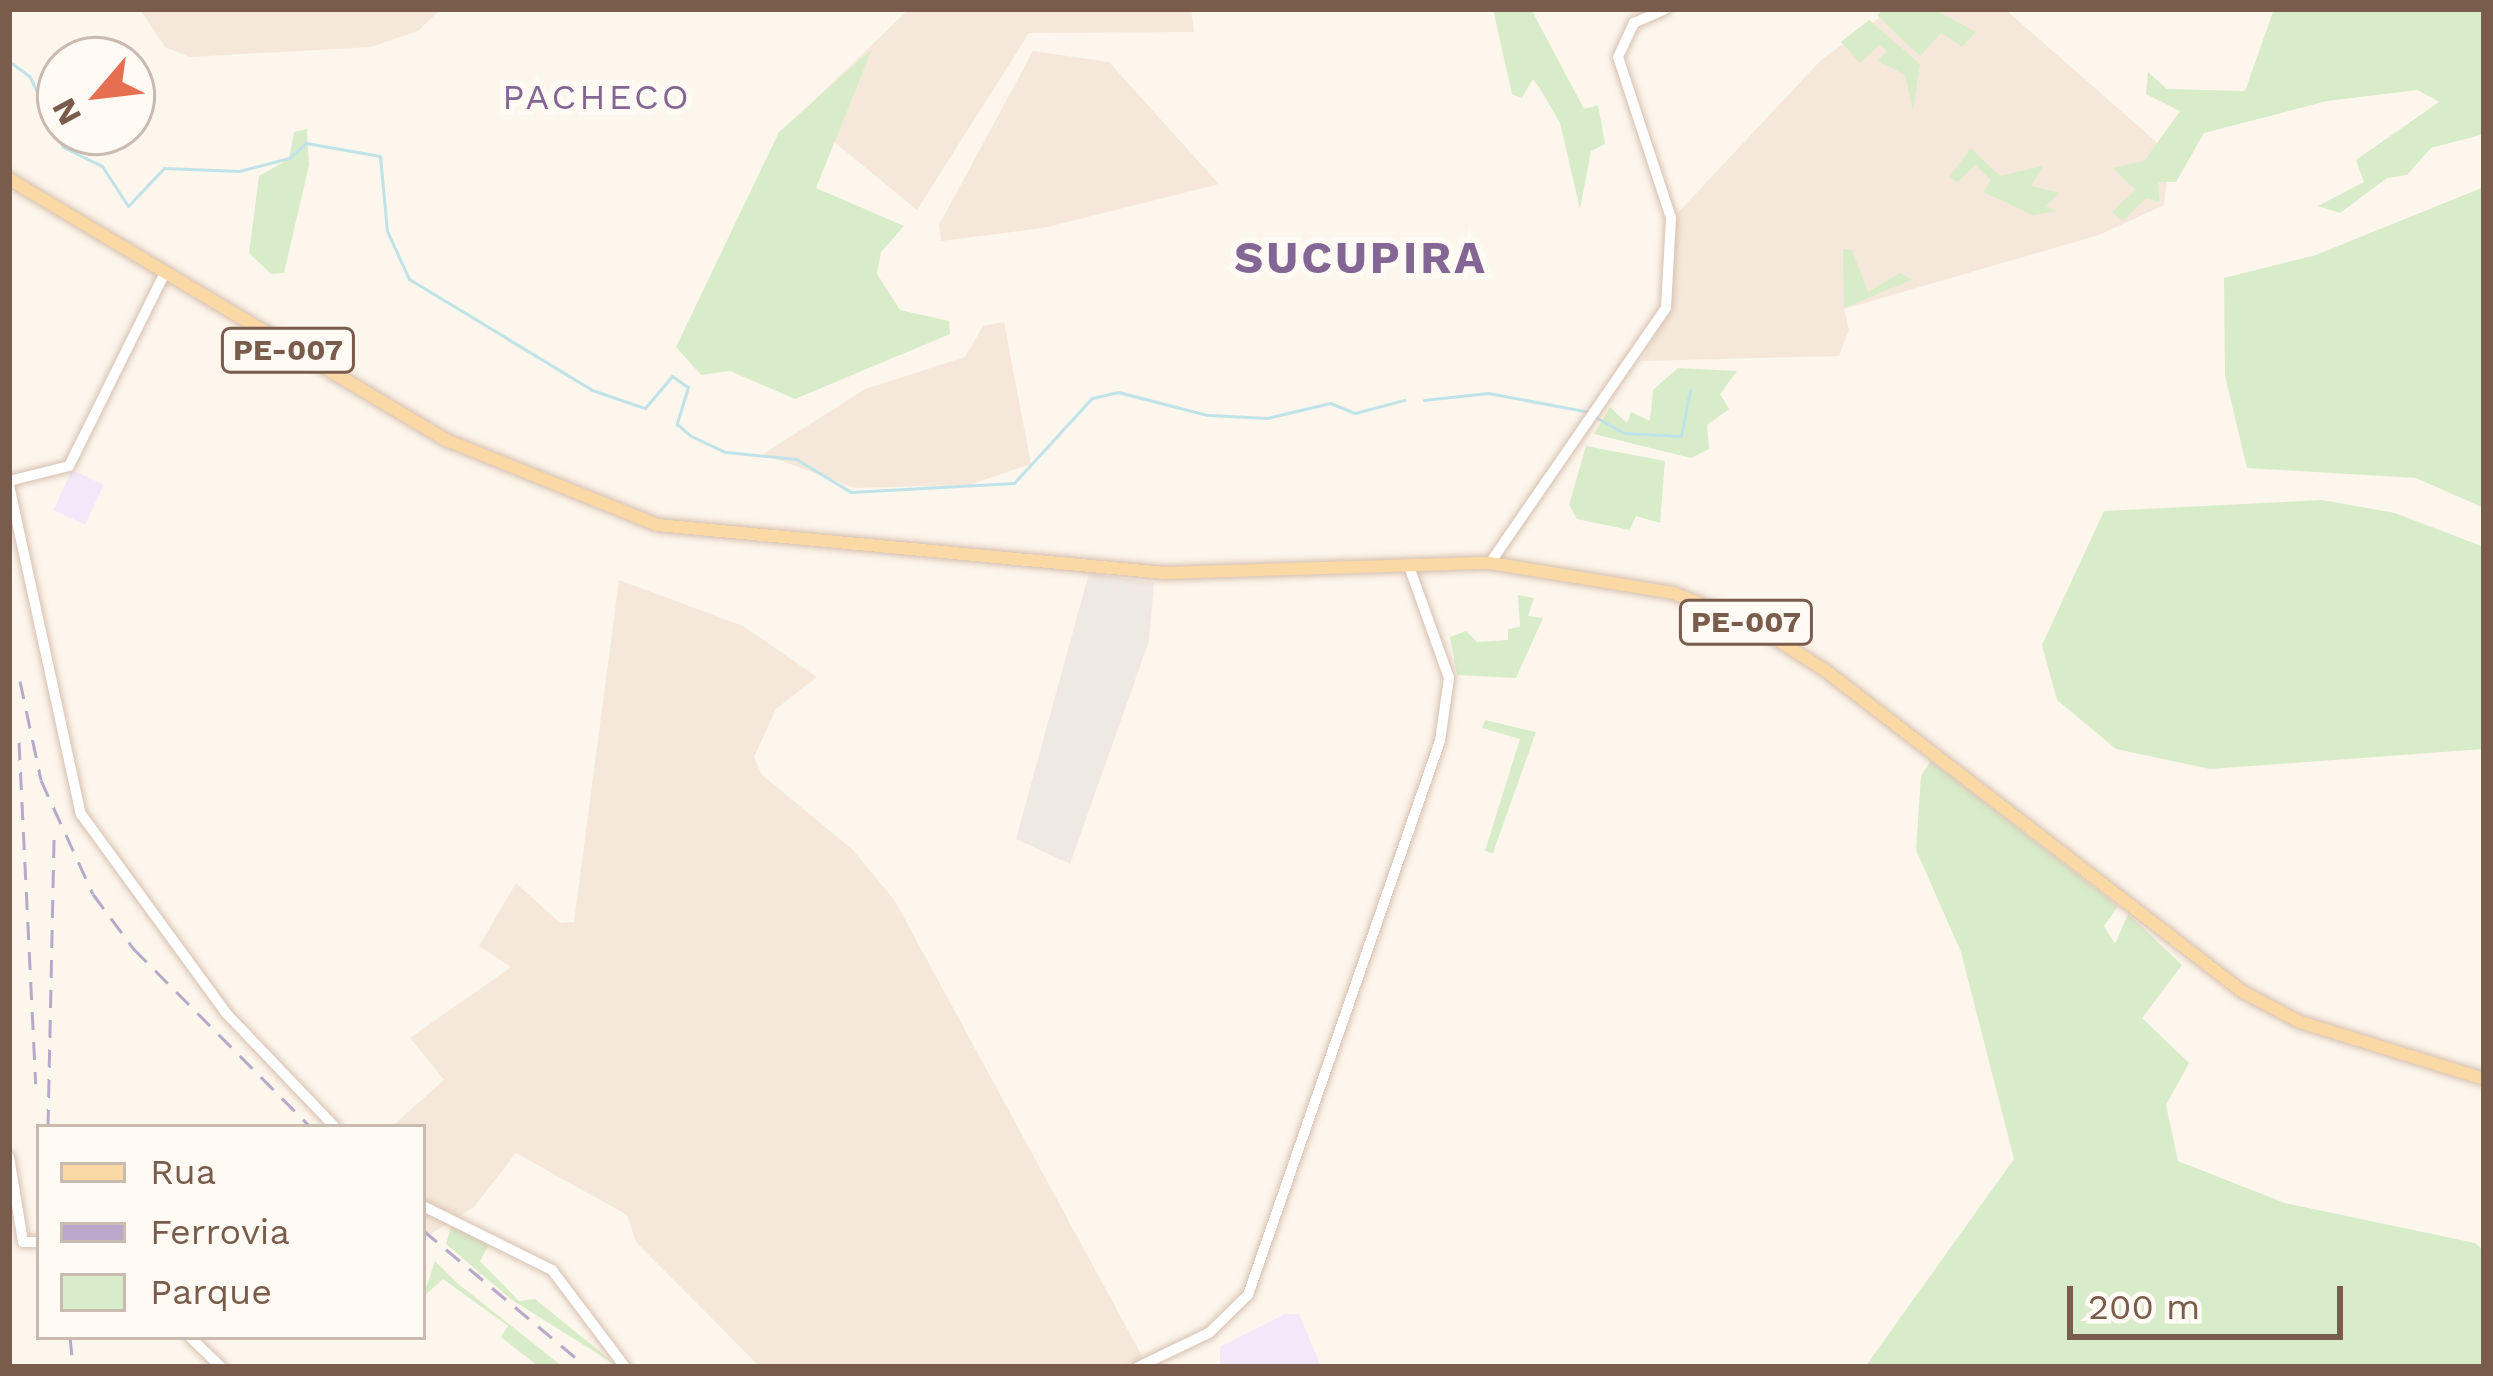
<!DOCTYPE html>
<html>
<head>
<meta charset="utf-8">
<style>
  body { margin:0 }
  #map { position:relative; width:2493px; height:1376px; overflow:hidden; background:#fdf6ec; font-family:"Work Sans",sans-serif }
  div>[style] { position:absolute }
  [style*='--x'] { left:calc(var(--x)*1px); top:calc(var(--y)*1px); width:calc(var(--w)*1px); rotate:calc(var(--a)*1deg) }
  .residential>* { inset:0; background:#f5e8da }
  .industrial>* { inset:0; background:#efe9e4 }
  .education>* { inset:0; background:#f3e8fa; transform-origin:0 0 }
  .green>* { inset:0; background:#d8ecc9 }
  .stream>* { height:3px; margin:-1.5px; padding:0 1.5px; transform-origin:1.5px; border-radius:1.5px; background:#bfe3e8 }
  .roads { filter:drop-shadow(0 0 3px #d6c0b0) drop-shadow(0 0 3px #d6c0b0) }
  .secondary>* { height:10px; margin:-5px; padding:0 5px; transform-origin:5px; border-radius:5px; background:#fff }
  .primary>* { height:12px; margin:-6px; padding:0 6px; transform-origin:6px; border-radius:6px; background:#fbd9a5 }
  .rail>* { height:3px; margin-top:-1.5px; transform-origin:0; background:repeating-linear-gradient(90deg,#b9a8c9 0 18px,transparent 0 30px) }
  span { translate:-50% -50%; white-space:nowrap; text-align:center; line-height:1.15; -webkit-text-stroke:12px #fffaf3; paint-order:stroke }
  .shield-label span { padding:3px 9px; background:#fffaf3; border:3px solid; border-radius:9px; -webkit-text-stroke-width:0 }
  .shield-label { font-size:30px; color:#7a5c4d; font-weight:700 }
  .neighbourhood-label { font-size:36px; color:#846695; letter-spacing:3px }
  .district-label { font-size:45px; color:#846695; font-weight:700; letter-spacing:3px }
  .frame { position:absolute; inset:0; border:12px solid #7a5c4d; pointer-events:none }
  .legend { position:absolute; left:36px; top:1124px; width:390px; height:216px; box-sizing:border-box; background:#fffaf3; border:3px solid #cabbb1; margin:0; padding:15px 21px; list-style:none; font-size:36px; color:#7a5c4d }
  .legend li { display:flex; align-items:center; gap:24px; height:60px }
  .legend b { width:60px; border:3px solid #cabbb1 }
  .north { position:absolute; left:36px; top:36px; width:120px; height:120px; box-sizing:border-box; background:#fffaf3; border:3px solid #cabbb1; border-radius:50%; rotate:242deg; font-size:33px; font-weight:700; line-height:48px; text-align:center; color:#7a5c4d }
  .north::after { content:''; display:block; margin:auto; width:42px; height:54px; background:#e76f51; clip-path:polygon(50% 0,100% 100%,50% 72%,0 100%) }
  .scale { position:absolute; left:2067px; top:1286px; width:276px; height:54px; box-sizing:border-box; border:6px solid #7a5c4d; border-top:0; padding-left:15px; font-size:36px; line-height:42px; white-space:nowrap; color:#7a5c4d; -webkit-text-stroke:9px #fffaf3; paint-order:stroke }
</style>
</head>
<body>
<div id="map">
  <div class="residential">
    <div style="clip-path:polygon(140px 9px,441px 9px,418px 31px,371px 47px,190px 57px,165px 47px)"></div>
    <div style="clip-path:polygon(909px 9px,1191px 9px,1194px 32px,1029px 33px,917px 210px,800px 114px)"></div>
    <div style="clip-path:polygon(1891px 9px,2005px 9px,2170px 154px,2164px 205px,2099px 235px,1844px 309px,1849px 330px,1839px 356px,1642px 361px,1669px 307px,1673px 218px,1821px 60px)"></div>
    <div style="clip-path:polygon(1033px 51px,1109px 62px,1219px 184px,1043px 228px,941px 241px,939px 225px)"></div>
    <div style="clip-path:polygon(1004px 322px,1031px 464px,969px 485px,855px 488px,763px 454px,865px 389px,965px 357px,983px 326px)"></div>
    <div style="clip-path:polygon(619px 580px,743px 626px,817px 677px,776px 709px,754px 757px,762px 775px,852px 849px,895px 901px,1148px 1367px,760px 1367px,636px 1242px,627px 1215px,516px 1153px,474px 1207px,423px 1239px,423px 1127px,391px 1127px,444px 1080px,410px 1038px,511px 967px,479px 946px,516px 883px,560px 923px,574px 922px)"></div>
  </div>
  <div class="industrial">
    <div style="clip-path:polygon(1089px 573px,1154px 583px,1149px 641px,1070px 864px,1016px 839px)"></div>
  </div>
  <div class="education">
    <div style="left:72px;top:470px;width:35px;height:44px;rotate:25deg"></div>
    <div style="clip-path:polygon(1285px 1314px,1299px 1314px,1321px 1367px,1220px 1367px,1220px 1347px)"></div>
  </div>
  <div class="green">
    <div style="clip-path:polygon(1493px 9px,1531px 9px,1584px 109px,1598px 105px,1605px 144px,1591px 151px,1580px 209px,1560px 123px,1542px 92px,1533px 79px,1522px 98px,1512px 94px)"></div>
    <div style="clip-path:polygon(1884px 9px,1933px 9px,1976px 32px,1962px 47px,1941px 33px,1920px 56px,1877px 15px)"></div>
    <div style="clip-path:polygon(2274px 9px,2484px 9px,2484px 134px,2431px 148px,2407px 175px,2387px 178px,2340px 213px,2318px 206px,2364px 182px,2356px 160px,2439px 102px,2418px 90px,2327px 101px,2204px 133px,2176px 182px,2158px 182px,2160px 202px,2146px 198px,2123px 221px,2112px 212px,2135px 190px,2113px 168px,2144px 161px,2180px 111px,2146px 94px,2148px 72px,2167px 89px,2245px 91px)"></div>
    <div style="clip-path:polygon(1869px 20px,1920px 64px,1913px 111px,1905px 75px,1878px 61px,1887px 51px,1879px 45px,1860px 63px,1841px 42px)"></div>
    <div style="clip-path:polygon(872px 49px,816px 188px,904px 226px,881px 252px,877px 274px,900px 310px,949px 321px,950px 334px,795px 399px,730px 371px,701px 375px,676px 347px,779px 132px)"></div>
    <div style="clip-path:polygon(307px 129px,309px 165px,284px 273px,271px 274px,249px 253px,259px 176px,289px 159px,294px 132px)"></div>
    <div style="clip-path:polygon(1971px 148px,2000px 176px,2043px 166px,2031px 186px,2059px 193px,2046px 206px,2057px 211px,2033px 215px,1983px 192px,1991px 180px,1975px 165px,1958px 182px,1949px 177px)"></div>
    <div style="clip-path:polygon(2484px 187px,2484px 508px,2416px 478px,2247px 468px,2225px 376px,2224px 278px,2316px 255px)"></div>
    <div style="clip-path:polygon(1843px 249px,1852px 250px,1868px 292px,1900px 273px,1912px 280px,1844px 308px)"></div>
    <div style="clip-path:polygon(1678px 368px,1737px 371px,1720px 394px,1729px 409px,1707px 425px,1709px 449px,1691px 458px,1594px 434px,1610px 407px,1627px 423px,1631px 412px,1650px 421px,1653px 390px)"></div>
    <div style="clip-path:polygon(1586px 446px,1665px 461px,1660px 523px,1636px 516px,1630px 530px,1577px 519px,1569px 505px)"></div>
    <div style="clip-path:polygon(2322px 500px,2395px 513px,2484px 547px,2484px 749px,2210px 769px,2116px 749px,2057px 700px,2042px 645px,2104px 511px)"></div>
    <div style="clip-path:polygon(1518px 595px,1534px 598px,1528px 616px,1543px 618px,1516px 678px,1457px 675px,1450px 637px,1466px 631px,1477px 642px,1508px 640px,1508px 629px,1520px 627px)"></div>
    <div style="clip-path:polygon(1485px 720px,1536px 732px,1493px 853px,1485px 851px,1520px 739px,1482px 728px)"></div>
    <div style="clip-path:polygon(1931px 761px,2118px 906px,2104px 926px,2115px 944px,2128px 914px,2182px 965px,2142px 1018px,2189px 1063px,2166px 1105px,2178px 1161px,2285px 1203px,2475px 1243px,2484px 1251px,2484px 1367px,1865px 1367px,2014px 1159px,1961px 952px,1916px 850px,1921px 776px)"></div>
    <div style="clip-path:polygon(452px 1224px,491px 1241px,480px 1261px,519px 1301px,535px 1299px,619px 1367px,512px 1300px,446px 1244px)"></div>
    <div style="clip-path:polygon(435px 1261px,456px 1282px,563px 1367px,539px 1367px,501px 1337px,508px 1326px,443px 1279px,423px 1297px)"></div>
  </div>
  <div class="stream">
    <div style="--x:9;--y:61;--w:26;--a:37"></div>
    <div style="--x:30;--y:77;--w:77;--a:64.8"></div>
    <div style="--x:63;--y:147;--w:43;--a:26"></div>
    <div style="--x:102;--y:166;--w:48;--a:57"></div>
    <div style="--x:128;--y:206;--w:52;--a:-46.5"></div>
    <div style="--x:164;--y:168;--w:75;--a:2.3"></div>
    <div style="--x:239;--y:171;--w:52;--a:-14.6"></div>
    <div style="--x:289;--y:158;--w:23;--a:-41"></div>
    <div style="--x:306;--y:143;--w:75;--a:10"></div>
    <div style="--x:380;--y:156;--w:75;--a:84.7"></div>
    <div style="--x:387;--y:231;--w:53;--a:65.4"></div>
    <div style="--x:409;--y:279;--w:214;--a:31.2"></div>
    <div style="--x:592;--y:390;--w:56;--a:18.8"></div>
    <div style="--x:645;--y:408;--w:42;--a:-49.8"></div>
    <div style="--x:672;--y:376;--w:19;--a:35"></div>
    <div style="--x:688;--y:387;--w:39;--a:107"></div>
    <div style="--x:677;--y:424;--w:18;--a:41"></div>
    <div style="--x:691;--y:436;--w:38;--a:25"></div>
    <div style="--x:726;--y:452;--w:70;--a:5.7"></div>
    <div style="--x:796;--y:459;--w:64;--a:31"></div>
    <div style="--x:851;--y:492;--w:163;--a:-3.2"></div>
    <div style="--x:1014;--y:483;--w:115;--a:-47.5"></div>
    <div style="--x:1092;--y:398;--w:27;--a:-13"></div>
    <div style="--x:1118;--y:392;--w:92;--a:14.5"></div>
    <div style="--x:1424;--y:400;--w:64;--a:-6.2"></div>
    <div style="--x:1488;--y:393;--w:104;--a:10.6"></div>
    <div style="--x:1209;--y:415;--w:58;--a:3"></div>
    <div style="--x:1267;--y:418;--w:65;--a:-13.4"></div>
    <div style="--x:1330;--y:403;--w:27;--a:22"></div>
    <div style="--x:1355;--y:413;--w:51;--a:-14.9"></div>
    <div style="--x:1597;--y:418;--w:31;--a:29"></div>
    <div style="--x:1624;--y:433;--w:57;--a:3"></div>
    <div style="--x:1681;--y:436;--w:47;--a:-78.9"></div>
  </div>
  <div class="roads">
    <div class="secondary">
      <div style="--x:9;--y:481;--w:62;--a:-14"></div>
      <div style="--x:69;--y:466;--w:216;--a:-63.6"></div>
      <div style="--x:9;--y:485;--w:337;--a:77.7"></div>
      <div style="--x:81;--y:814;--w:246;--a:53.9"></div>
      <div style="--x:226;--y:1013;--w:158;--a:46.3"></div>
      <div style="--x:1490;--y:563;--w:310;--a:-55.4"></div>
      <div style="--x:1666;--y:308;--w:90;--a:-86.8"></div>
      <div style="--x:1671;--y:218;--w:169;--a:-108.2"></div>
      <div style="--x:1618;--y:57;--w:38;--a:-65"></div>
      <div style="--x:1634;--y:23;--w:34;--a:-24"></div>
      <div style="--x:9;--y:1157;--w:86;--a:80.6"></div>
      <div style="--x:23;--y:1242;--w:16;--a:0"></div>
      <div style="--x:423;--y:1206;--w:144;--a:26.4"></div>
      <div style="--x:552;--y:1270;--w:121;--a:53"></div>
      <div style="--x:190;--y:1337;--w:43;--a:44.1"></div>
      <div style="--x:1138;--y:1367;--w:79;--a:-25.6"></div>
      <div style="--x:1209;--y:1333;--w:54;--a:-44.3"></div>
      <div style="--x:1248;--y:1295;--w:586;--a:-70.89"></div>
      <div style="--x:1440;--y:741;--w:64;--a:-81.9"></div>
      <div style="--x:1449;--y:678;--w:119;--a:-109.7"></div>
    </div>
    <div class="primary">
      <div style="--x:9;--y:179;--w:509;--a:30.85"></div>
      <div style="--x:446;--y:440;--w:227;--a:21.9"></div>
      <div style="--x:657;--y:525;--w:510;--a:5.4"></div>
      <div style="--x:1165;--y:573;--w:325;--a:-1.8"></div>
      <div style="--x:1490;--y:563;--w:185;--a:9.3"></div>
      <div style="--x:1673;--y:593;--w:87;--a:21.6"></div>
      <div style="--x:1754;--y:625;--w:85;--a:32.6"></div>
      <div style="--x:1826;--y:671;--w:526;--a:37.59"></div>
      <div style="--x:2243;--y:992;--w:64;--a:27.8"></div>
      <div style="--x:2300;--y:1022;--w:193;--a:17.2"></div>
    </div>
  </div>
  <div class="rail">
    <div style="--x:20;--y:681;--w:101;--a:78"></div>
    <div style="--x:41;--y:780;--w:125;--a:65.5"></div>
    <div style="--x:93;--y:894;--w:69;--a:53.3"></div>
    <div style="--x:134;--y:949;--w:251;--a:45.2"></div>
    <div style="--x:19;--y:742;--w:342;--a:87.2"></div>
    <div style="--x:48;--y:1127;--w:294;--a:-88.8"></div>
    <div style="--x:423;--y:1230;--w:214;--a:39.9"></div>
    <div style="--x:70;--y:1337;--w:30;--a:84"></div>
  </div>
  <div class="shield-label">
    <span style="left:288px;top:350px">PE-007</span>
    <span style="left:1746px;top:622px">PE-007</span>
  </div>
  <div class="neighbourhood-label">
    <span style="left:597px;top:98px">PACHECO</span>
  </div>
  <div class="district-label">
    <span style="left:1361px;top:258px">SUCUPIRA</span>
  </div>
  <div class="frame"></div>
  <ul class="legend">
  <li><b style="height:15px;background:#fbd9a5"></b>Rua</li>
  <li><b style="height:15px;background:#b9a8c9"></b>Ferrovia</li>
  <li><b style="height:33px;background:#d8ecc9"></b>Parque</li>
  </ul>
  <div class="north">N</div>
  <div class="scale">200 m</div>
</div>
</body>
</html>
